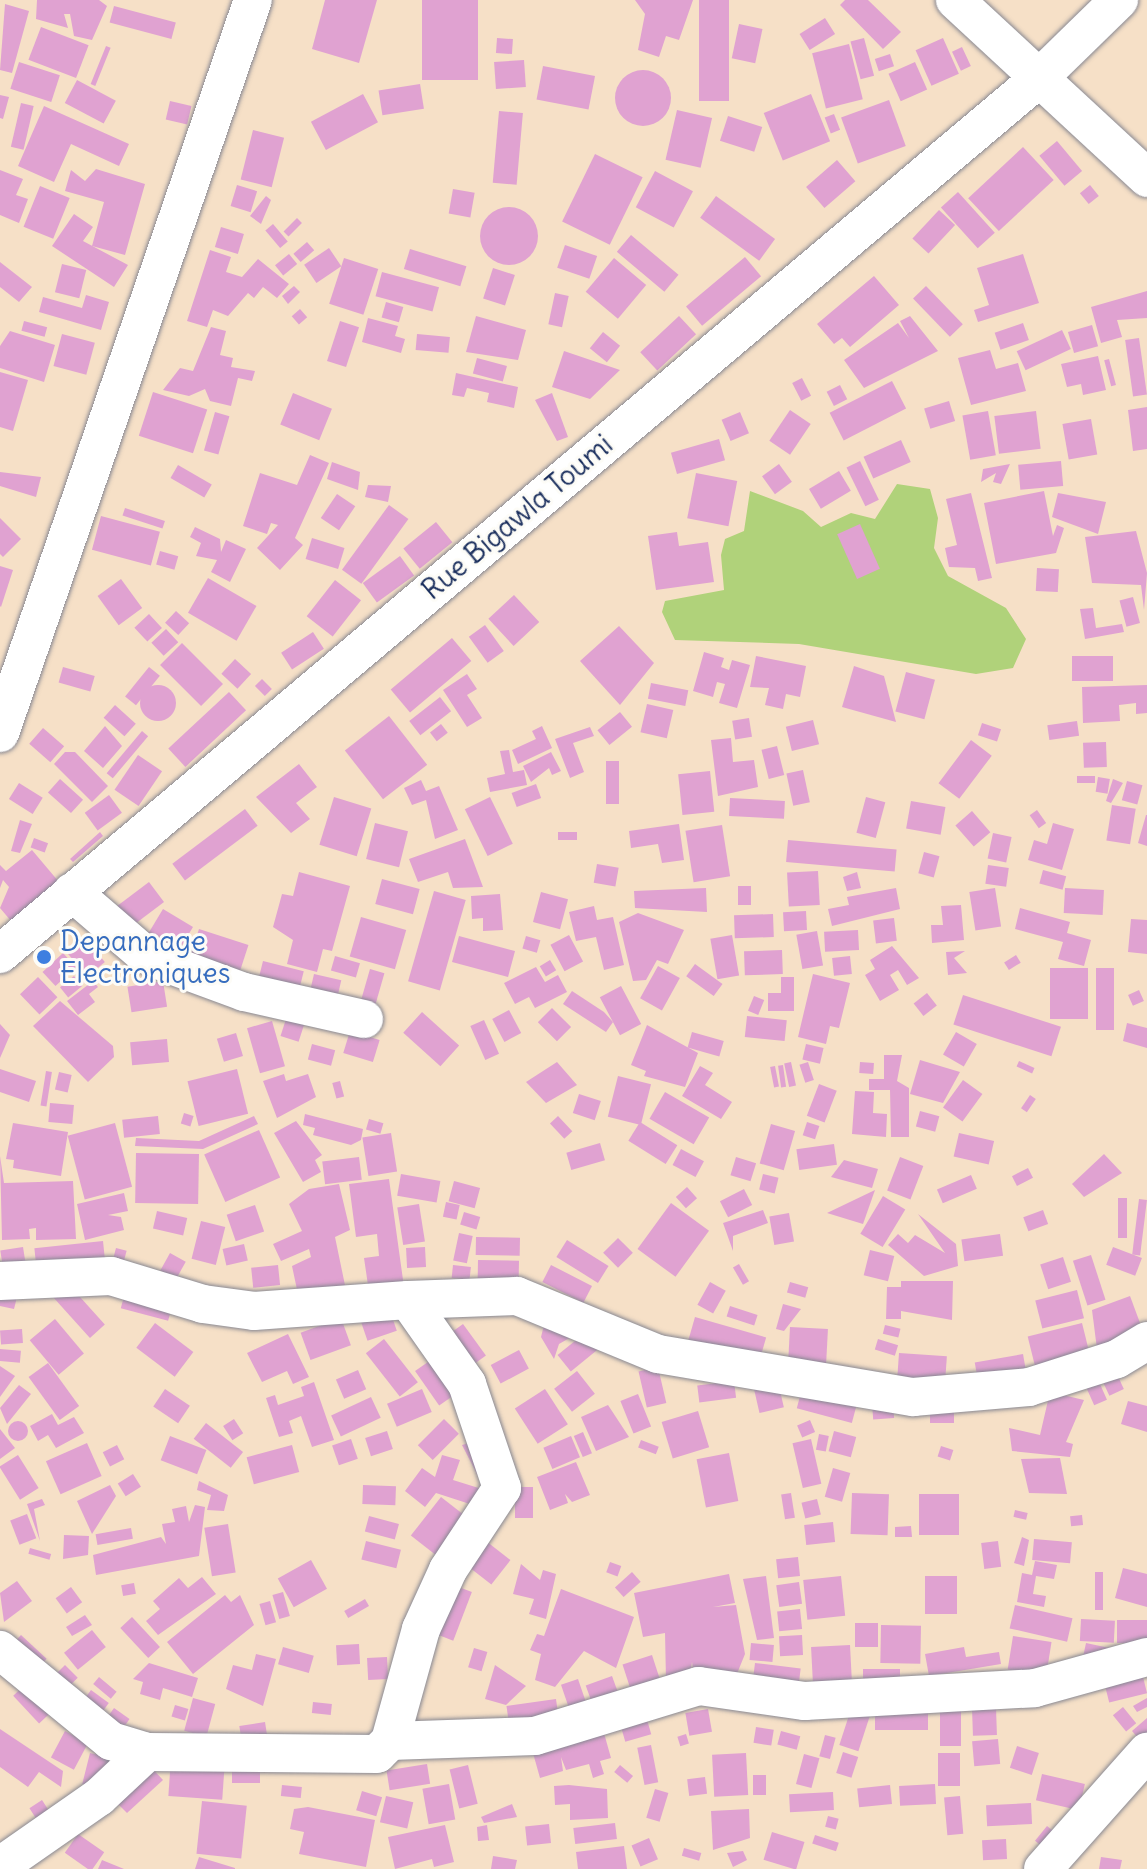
<!DOCTYPE html>
<html>
<head>
<meta charset="utf-8">
<style>
  body { margin:0 }
  #map { position:relative; width:1147px; height:1869px; overflow:hidden; background:#f6e0c7; font-family:Delius,sans-serif }
  div>[style] { position:absolute }
  [style*='--x'] { left:calc(var(--x)*1px); top:calc(var(--y)*1px); width:calc(var(--w)*1px); rotate:calc(var(--a)*1deg) }
  .green>* { inset:0; background:#b0d27a }
  .building>* { inset:0; background:#e0a2d1; transform-origin:0 0 }
  .round { border-radius:50% }
  .roads { filter:drop-shadow(0 0 2px #888892) drop-shadow(0 0 2px #888892) }
  .minor>* { height:38px; margin:-19px; padding:0 19px; transform-origin:19px; border-radius:19px; background:#fff }
  .dots>* { width:22px; height:22px; translate:-50% -50%; box-sizing:border-box; border:4px solid #fdfcf7; border-radius:50% }
  span { translate:-50% -50%; white-space:nowrap; text-align:center; line-height:1.15; -webkit-text-stroke:6px #fdfcf7; paint-order:stroke }
  .street-label { font-size:28px; color:#1b2f5e }
  .shop-label { font-size:28px; color:#366cbe }
  .left { translate:0 -50%; text-align:left }
</style>
</head>
<body>
<div id="map">
  <div class="green">
    <div style="clip-path:polygon(897px 484px,930px 489px,938px 518px,934px 548px,948px 576px,1006px 608px,1026px 639px,1013px 668px,976px 674px,799px 644px,675px 640px,662px 612px,665px 601px,724px 590px,721px 555px,725px 539px,744px 531px,750px 491px,803px 511px,821px 527px,851px 513px,875px 519px)"></div>
  </div>
  <div class="building">
    <div style="clip-path:polygon(37px 0,99px 0,107px 6px,92px 40px,74px 36px,70px 14px,64px 14px,68px 28px,36px 19px)"></div>
    <div style="clip-path:polygon(325px 0,377px 0,359px 63px,312px 49px)"></div>
    <div style="left:422px;top:0;width:56px;height:80px"></div>
    <div style="clip-path:polygon(635px 0,693px 0,679px 40px,666px 36px,659px 57px,638px 50px,645px 14px)"></div>
    <div style="left:699px;top:0;width:30px;height:101px"></div>
    <div style="clip-path:polygon(845px 0,868px 0,901px 32px,883px 49px,840px 5px)"></div>
    <div style="clip-path:polygon(5px 4px,29px 11px,12px 73px,0 70px)"></div>
    <div style="left:114px;top:6px;width:64px;height:17px;rotate:15deg"></div>
    <div style="left:825px;top:18px;width:19px;height:30px;rotate:58deg"></div>
    <div style="left:739px;top:24px;width:24px;height:35px;rotate:12deg"></div>
    <div style="left:41px;top:27px;width:51px;height:35px;rotate:21deg"></div>
    <div style="left:497px;top:38px;width:16px;height:15px;rotate:4deg"></div>
    <div style="left:864px;top:38px;width:39px;height:14px;rotate:75deg"></div>
    <div style="left:943px;top:38px;width:39px;height:30px;rotate:66deg"></div>
    <div style="left:849px;top:44px;width:57px;height:38px;rotate:76deg"></div>
    <div style="left:106px;top:46px;width:5px;height:41px;rotate:22deg"></div>
    <div style="left:962px;top:47px;width:21px;height:11px;rotate:65deg"></div>
    <div style="left:890px;top:54px;width:13px;height:16px;rotate:72deg"></div>
    <div style="left:524px;top:60px;width:27px;height:30px;rotate:86deg"></div>
    <div style="left:19px;top:62px;width:43px;height:28px;rotate:18deg"></div>
    <div style="left:915px;top:62px;width:30px;height:29px;rotate:66deg"></div>
    <div style="left:543px;top:66px;width:53px;height:34px;rotate:11deg"></div>
    <div class="round" style="left:615px;top:70px;width:56px;height:56px"></div>
    <div style="left:77px;top:80px;width:44px;height:26px;rotate:28deg"></div>
    <div style="left:420px;top:84px;width:25px;height:42px;rotate:81deg"></div>
    <div style="left:363px;top:94px;width:32px;height:59px;rotate:62deg"></div>
    <div style="left:811px;top:94px;width:51px;height:51px;rotate:68deg"></div>
    <div style="clip-path:polygon(0 95px,9px 97px,3px 119px,0 118px)"></div>
    <div style="left:889px;top:100px;width:49px;height:51px;rotate:70deg"></div>
    <div style="left:170px;top:101px;width:22px;height:19px;rotate:13deg"></div>
    <div style="left:21px;top:103px;width:13px;height:45px;rotate:13deg"></div>
    <div style="clip-path:polygon(44px 106px,129px 144px,119px 166px,71px 144px,54px 182px,18px 166px)"></div>
    <div style="left:677px;top:110px;width:36px;height:51px;rotate:13deg"></div>
    <div style="left:499px;top:111px;width:24px;height:72px;rotate:5deg"></div>
    <div style="left:834px;top:114px;width:17px;height:10px;rotate:69deg"></div>
    <div style="left:728px;top:116px;width:36px;height:26px;rotate:18deg"></div>
    <div style="left:253px;top:130px;width:32px;height:51px;rotate:14deg"></div>
    <div style="left:1057px;top:141px;width:39px;height:23px;rotate:50deg"></div>
    <div style="left:1023px;top:147px;width:45px;height:75px;rotate:47deg"></div>
    <div style="left:595px;top:154px;width:53px;height:75px;rotate:26deg"></div>
    <div style="left:837px;top:160px;width:28px;height:41px;rotate:49deg"></div>
    <div style="clip-path:polygon(96px 169px,145px 184px,125px 255px,92px 246px,104px 202px,65px 191px,71px 170px,85px 181px)"></div>
    <div style="clip-path:polygon(0 170px,23px 179px,16px 195px,28px 199px,19px 223px,0 215px)"></div>
    <div style="left:655px;top:171px;width:43px;height:41px;rotate:28deg"></div>
    <div style="left:237px;top:185px;width:21px;height:22px;rotate:17deg"></div>
    <div style="left:1090px;top:185px;width:14px;height:13px;rotate:51deg"></div>
    <div style="left:40px;top:186px;width:32px;height:44px;rotate:22deg"></div>
    <div style="left:453px;top:189px;width:22px;height:25px;rotate:10deg"></div>
    <div style="left:958px;top:192px;width:55px;height:23px;rotate:48deg"></div>
    <div style="clip-path:polygon(266px 196px,271px 200px,261px 224px,250px 216px)"></div>
    <div style="left:716px;top:196px;width:73px;height:27px;rotate:36deg"></div>
    <div class="round" style="left:480px;top:207px;width:58px;height:58px"></div>
    <div style="left:939px;top:210px;width:22px;height:39px;rotate:43deg"></div>
    <div style="clip-path:polygon(74px 214px,93px 227px,83px 241px,128px 265px,114px 287px,52px 246px)"></div>
    <div style="left:297px;top:218px;width:7px;height:19px;rotate:45deg"></div>
    <div style="left:273px;top:224px;width:23px;height:10px;rotate:50deg"></div>
    <div style="left:221px;top:227px;width:24px;height:21px;rotate:17deg"></div>
    <div style="left:631px;top:235px;width:62px;height:22px;rotate:40deg"></div>
    <div style="left:307px;top:242px;width:11px;height:18px;rotate:49deg"></div>
    <div style="left:565px;top:245px;width:34px;height:24px;rotate:19deg"></div>
    <div style="left:329px;top:248px;width:22px;height:30px;rotate:56deg"></div>
    <div style="left:410px;top:249px;width:59px;height:21px;rotate:17deg"></div>
    <div style="clip-path:polygon(210px 250px,231px 257px,226px 272px,242px 277px,258px 259px,289px 284px,277px 298px,263px 287px,254px 298px,248px 293px,228px 316px,213px 310px,207px 327px,187px 321px)"></div>
    <div style="left:289px;top:254px;width:13px;height:18px;rotate:51deg"></div>
    <div style="clip-path:polygon(1023px 254px,1039px 303px,978px 322px,974px 310px,989px 305px,977px 268px)"></div>
    <div style="left:745px;top:257px;width:25px;height:77px;rotate:50deg"></div>
    <div style="left:344px;top:258px;width:36px;height:48px;rotate:18deg"></div>
    <div style="left:614px;top:258px;width:42px;height:44px;rotate:40deg"></div>
    <div style="clip-path:polygon(0 262px,32px 287px,19px 302px,0 287px)"></div>
    <div style="left:62px;top:264px;width:25px;height:29px;rotate:14deg"></div>
    <div style="left:493px;top:268px;width:23px;height:32px;rotate:18deg"></div>
    <div style="left:382px;top:272px;width:59px;height:25px;rotate:15deg"></div>
    <div style="clip-path:polygon(874px 276px,899px 305px,850px 347px,842px 338px,834px 344px,817px 324px)"></div>
    <div style="clip-path:polygon(294px 286px,300px 292px,288px 304px,282px 296px)"></div>
    <div style="left:926px;top:286px;width:53px;height:18px;rotate:46deg"></div>
    <div style="clip-path:polygon(1147px 291px,1147px 318px,1117px 320px,1122px 337px,1101px 343px,1091px 307px)"></div>
    <div style="left:555px;top:293px;width:14px;height:32px;rotate:12deg"></div>
    <div style="clip-path:polygon(86px 295px,109px 302px,101px 330px,39px 312px,43px 297px,82px 308px)"></div>
    <div style="left:386px;top:302px;width:18px;height:16px;rotate:16deg"></div>
    <div style="left:300px;top:309px;width:11px;height:11px;rotate:49deg"></div>
    <div style="clip-path:polygon(476px 316px,526px 330px,518px 360px,466px 352px)"></div>
    <div style="left:679px;top:316px;width:25px;height:53px;rotate:47deg"></div>
    <div style="clip-path:polygon(910px 316px,938px 351px,864px 388px,844px 360px,898px 323px,909px 338px,900px 321px)"></div>
    <div style="clip-path:polygon(368px 318px,398px 326px,395px 336px,405px 339px,401px 353px,362px 342px)"></div>
    <div style="left:24px;top:321px;width:24px;height:10px;rotate:15deg"></div>
    <div style="left:340px;top:321px;width:20px;height:42px;rotate:18deg"></div>
    <div style="left:1023px;top:323px;width:18px;height:30px;rotate:71deg"></div>
    <div style="left:1092px;top:325px;width:22px;height:25px;rotate:74deg"></div>
    <div style="clip-path:polygon(211px 327px,226px 331px,220px 355px,233px 358px,231px 367px,255px 371px,252px 381px,238px 378px,231px 406px,210px 401px,205px 389px,189px 396px,163px 390px,180px 368px,193px 371px)"></div>
    <div style="left:1062px;top:330px;width:21px;height:50px;rotate:65deg"></div>
    <div style="clip-path:polygon(10px 331px,55px 345px,44px 382px,0 368px,0 346px)"></div>
    <div style="left:603px;top:332px;width:22px;height:21px;rotate:39deg"></div>
    <div style="left:62px;top:334px;width:34px;height:33px;rotate:15deg"></div>
    <div style="left:417px;top:334px;width:33px;height:16px;rotate:5deg"></div>
    <div style="left:1139px;top:338px;width:57px;height:14px;rotate:82deg"></div>
    <div style="clip-path:polygon(990px 350px,996px 369px,1018px 363px,1026px 391px,971px 405px,958px 358px)"></div>
    <div style="clip-path:polygon(564px 351px,620px 370px,590px 399px,552px 387px)"></div>
    <div style="clip-path:polygon(1098px 356px,1106px 390px,1083px 395px,1081px 384px,1067px 387px,1061px 364px)"></div>
    <div style="left:477px;top:358px;width:31px;height:16px;rotate:15deg"></div>
    <div style="left:1109px;top:359px;width:27px;height:5px;rotate:75deg"></div>
    <div style="clip-path:polygon(0 372px,28px 380px,13px 431px,0 427px)"></div>
    <div style="clip-path:polygon(456px 373px,518px 387px,514px 408px,487px 402px,489px 393px,467px 388px,464px 397px,452px 395px)"></div>
    <div style="left:802px;top:378px;width:20px;height:11px;rotate:63deg"></div>
    <div style="left:892px;top:381px;width:31px;height:70px;rotate:63deg"></div>
    <div style="left:840px;top:385px;width:16px;height:15px;rotate:63deg"></div>
    <div style="left:153px;top:392px;width:57px;height:46px;rotate:18deg"></div>
    <div style="left:293px;top:393px;width:42px;height:34px;rotate:22deg"></div>
    <div style="clip-path:polygon(552px 393px,568px 437px,557px 441px,535px 400px)"></div>
    <div style="left:949px;top:401px;width:21px;height:26px;rotate:73deg"></div>
    <div style="clip-path:polygon(1147px 407px,1147px 449px,1133px 451px,1128px 410px)"></div>
    <div style="left:790px;top:410px;width:25px;height:37px;rotate:34deg"></div>
    <div style="left:988px;top:411px;width:45px;height:26px;rotate:80deg"></div>
    <div style="left:1036px;top:411px;width:38px;height:42px;rotate:83deg"></div>
    <div style="left:215px;top:412px;width:15px;height:40px;rotate:16deg"></div>
    <div style="left:740px;top:412px;width:23px;height:20px;rotate:67deg"></div>
    <div style="left:1091px;top:419px;width:36px;height:29px;rotate:80deg"></div>
    <div style="left:719px;top:439px;width:22px;height:50px;rotate:74deg"></div>
    <div style="left:901px;top:440px;width:24px;height:41px;rotate:66deg"></div>
    <div style="clip-path:polygon(310px 455px,329px 463px,295px 538px,303px 545px,280px 570px,257px 548px,278px 525px,271px 523px,267px 534px,243px 526px,260px 473px,297px 485px)"></div>
    <div style="left:860px;top:461px;width:43px;height:15px;rotate:64deg"></div>
    <div style="left:1061px;top:461px;width:25px;height:43px;rotate:85deg"></div>
    <div style="clip-path:polygon(332px 462px,360px 472px,358px 490px,327px 479px)"></div>
    <div style="left:779px;top:464px;width:22px;height:21px;rotate:54deg"></div>
    <div style="clip-path:polygon(1010px 464px,1001px 484px,993px 482px,996px 473px,981px 482px,983px 469px)"></div>
    <div style="left:178px;top:465px;width:39px;height:15px;rotate:30deg"></div>
    <div style="left:839px;top:471px;width:23px;height:35px;rotate:59deg"></div>
    <div style="clip-path:polygon(0 472px,41px 477px,36px 497px,0 486px)"></div>
    <div style="left:696px;top:473px;width:42px;height:46px;rotate:11deg"></div>
    <div style="clip-path:polygon(368px 485px,391px 486px,388px 502px,365px 497px)"></div>
    <div style="clip-path:polygon(1044px 491px,1053px 536px,1057px 525px,1064px 528px,1056px 553px,996px 564px,984px 503px)"></div>
    <div style="clip-path:polygon(971px 493px,992px 578px,978px 581px,975px 568px,949px 567px,945px 548px,957px 545px,946px 499px)"></div>
    <div style="clip-path:polygon(1058px 493px,1106px 502px,1098px 534px,1052px 517px)"></div>
    <div style="left:337px;top:494px;width:22px;height:29px;rotate:34deg"></div>
    <div style="left:389px;top:505px;width:24px;height:80px;rotate:36deg"></div>
    <div style="left:125px;top:508px;width:42px;height:8px;rotate:18deg"></div>
    <div style="left:101px;top:516px;width:61px;height:35px;rotate:15deg"></div>
    <div style="clip-path:polygon(0 518px,21px 539px,3px 557px,0 554px)"></div>
    <div style="left:436px;top:522px;width:26px;height:42px;rotate:51deg"></div>
    <div style="left:860px;top:524px;width:49px;height:25px;rotate:66deg"></div>
    <div style="clip-path:polygon(195px 527px,220px 539px,221px 552px,226px 540px,246px 549px,230px 582px,211px 572px,217px 560px,196px 556px,201px 543px,190px 537px)"></div>
    <div style="clip-path:polygon(1136px 531px,1147px 573px,1144px 610px,1141px 585px,1092px 583px,1085px 537px)"></div>
    <div style="clip-path:polygon(677px 532px,679px 546px,708px 542px,714px 582px,656px 590px,648px 536px)"></div>
    <div style="left:312px;top:538px;width:34px;height:22px;rotate:17deg"></div>
    <div style="left:160px;top:551px;width:19px;height:14px;rotate:16deg"></div>
    <div style="left:400px;top:556px;width:24px;height:46px;rotate:54deg"></div>
    <div style="clip-path:polygon(0 566px,13px 570px,1px 607px,0 606px)"></div>
    <div style="left:1037px;top:568px;width:22px;height:23px;rotate:3deg"></div>
    <div style="left:208px;top:578px;width:56px;height:40px;rotate:30deg"></div>
    <div style="left:121px;top:579px;width:36px;height:29px;rotate:54deg"></div>
    <div style="left:335px;top:580px;width:33px;height:46px;rotate:38deg"></div>
    <div style="left:514px;top:595px;width:37px;height:35px;rotate:47deg"></div>
    <div style="left:1133px;top:597px;width:27px;height:14px;rotate:75deg"></div>
    <div style="clip-path:polygon(1093px 608px,1096px 628px,1122px 624px,1124px 632px,1085px 639px,1080px 609px)"></div>
    <div style="left:176px;top:611px;width:18px;height:16px;rotate:43deg"></div>
    <div style="left:149px;top:614px;width:19px;height:20px;rotate:47deg"></div>
    <div style="left:485px;top:625px;width:32px;height:20px;rotate:54deg"></div>
    <div style="clip-path:polygon(619px 626px,654px 663px,620px 705px,580px 661px)"></div>
    <div style="left:166px;top:629px;width:18px;height:20px;rotate:47deg"></div>
    <div style="left:313px;top:632px;width:20px;height:38px;rotate:57deg"></div>
    <div style="left:452px;top:638px;width:30px;height:80px;rotate:50deg"></div>
    <div style="left:182px;top:643px;width:58px;height:31px;rotate:45deg"></div>
    <div style="clip-path:polygon(704px 652px,724px 658px,721px 667px,729px 670px,732px 660px,750px 665px,737px 708px,719px 703px,725px 684px,717px 682px,713px 697px,693px 691px)"></div>
    <div style="clip-path:polygon(756px 656px,806px 666px,800px 697px,786px 694px,783px 709px,765px 705px,769px 688px,750px 687px)"></div>
    <div style="left:1113px;top:656px;width:25px;height:41px;rotate:90deg"></div>
    <div style="left:235px;top:659px;width:22px;height:20px;rotate:43deg"></div>
    <div style="clip-path:polygon(854px 666px,884px 676px,896px 722px,842px 707px)"></div>
    <div style="left:63px;top:667px;width:33px;height:16px;rotate:16deg"></div>
    <div style="left:149px;top:667px;width:14px;height:38px;rotate:39deg"></div>
    <div style="left:906px;top:672px;width:30px;height:41px;rotate:15deg"></div>
    <div style="clip-path:polygon(467px 674px,477px 689px,467px 695px,482px 718px,467px 727px,443px 690px)"></div>
    <div style="left:262px;top:679px;width:14px;height:10px;rotate:45deg"></div>
    <div style="left:651px;top:683px;width:38px;height:16px;rotate:11deg"></div>
    <div style="clip-path:polygon(1147px 685px,1147px 713px,1136px 714px,1136px 703px,1119px 705px,1120px 721px,1083px 723px,1082px 687px)"></div>
    <div class="round" style="left:140px;top:685px;width:36px;height:36px"></div>
    <div style="left:229px;top:692px;width:25px;height:83px;rotate:47deg"></div>
    <div style="left:440px;top:697px;width:18px;height:39px;rotate:52deg"></div>
    <div style="left:647px;top:704px;width:27px;height:29px;rotate:13deg"></div>
    <div style="left:115px;top:705px;width:28px;height:17px;rotate:42deg"></div>
    <div style="left:620px;top:712px;width:19px;height:29px;rotate:51deg"></div>
    <div style="left:389px;top:716px;width:62px;height:56px;rotate:52deg"></div>
    <div style="left:749px;top:718px;width:19px;height:17px;rotate:81deg"></div>
    <div style="left:813px;top:720px;width:25px;height:28px;rotate:76deg"></div>
    <div style="left:1077px;top:721px;width:15px;height:30px;rotate:82deg"></div>
    <div style="left:982px;top:723px;width:20px;height:13px;rotate:18deg"></div>
    <div style="left:441px;top:724px;width:11px;height:14px;rotate:52deg"></div>
    <div style="clip-path:polygon(105px 726px,122px 746px,103px 768px,84px 751px)"></div>
    <div style="clip-path:polygon(542px 726px,552px 748px,518px 764px,512px 750px,536px 739px,532px 731px)"></div>
    <div style="clip-path:polygon(590px 727px,594px 736px,573px 743px,584px 772px,570px 778px,555px 739px)"></div>
    <div style="left:43px;top:728px;width:28px;height:21px;rotate:41deg"></div>
    <div style="left:142px;top:731px;width:8px;height:55px;rotate:40deg"></div>
    <div style="clip-path:polygon(731px 738px,733px 762px,754px 760px,758px 787px,718px 796px,711px 740px)"></div>
    <div style="left:971px;top:740px;width:26px;height:54px;rotate:37deg"></div>
    <div style="left:1106px;top:742px;width:25px;height:23px;rotate:88deg"></div>
    <div style="left:777px;top:746px;width:30px;height:16px;rotate:76deg"></div>
    <div style="clip-path:polygon(509px 750px,513px 772px,524px 770px,527px 785px,490px 792px,487px 778px,505px 774px,500px 751px)"></div>
    <div style="clip-path:polygon(65px 752px,75px 752px,108px 786px,92px 802px,54px 764px)"></div>
    <div style="clip-path:polygon(551px 752px,561px 771px,552px 775px,549px 768px,531px 782px,523px 766px)"></div>
    <div style="left:138px;top:755px;width:29px;height:42px;rotate:34deg"></div>
    <div style="left:606px;top:761px;width:13px;height:43px"></div>
    <div style="clip-path:polygon(299px 764px,317px 787px,296px 803px,310px 819px,291px 833px,256px 797px)"></div>
    <div style="left:803px;top:770px;width:33px;height:17px;rotate:78deg"></div>
    <div style="left:710px;top:771px;width:41px;height:32px;rotate:84deg"></div>
    <div style="left:1077px;top:776px;width:18px;height:7px"></div>
    <div style="left:1098px;top:777px;width:12px;height:15px;rotate:9deg"></div>
    <div style="left:60px;top:779px;width:31px;height:18px;rotate:42deg"></div>
    <div style="clip-path:polygon(1113px 779px,1123px 783px,1111px 803px,1106px 801px)"></div>
    <div style="clip-path:polygon(421px 780px,426px 791px,439px 786px,458px 830px,435px 839px,426px 800px,412px 805px,404px 788px)"></div>
    <div style="left:1127px;top:781px;width:16px;height:20px;rotate:15deg"></div>
    <div style="left:19px;top:783px;width:28px;height:19px;rotate:32deg"></div>
    <div style="left:536px;top:784px;width:15px;height:26px;rotate:70deg"></div>
    <div style="left:109px;top:795px;width:22px;height:30px;rotate:54deg"></div>
    <div style="left:334px;top:797px;width:39px;height:50px;rotate:17deg"></div>
    <div style="left:490px;top:797px;width:52px;height:28px;rotate:64deg"></div>
    <div style="left:866px;top:797px;width:20px;height:37px;rotate:15deg"></div>
    <div style="left:730px;top:798px;width:55px;height:18px;rotate:3deg"></div>
    <div style="left:911px;top:801px;width:35px;height:28px;rotate:10deg"></div>
    <div style="left:1112px;top:805px;width:24px;height:36px;rotate:9deg"></div>
    <div style="left:245px;top:809px;width:21px;height:91px;rotate:53deg"></div>
    <div style="left:1037px;top:810px;width:16px;height:9px;rotate:55deg"></div>
    <div style="left:972px;top:811px;width:28px;height:22px;rotate:49deg"></div>
    <div style="clip-path:polygon(1146px 815px,1147px 815px,1147px 846px,1138px 843px)"></div>
    <div style="clip-path:polygon(20px 820px,32px 824px,20px 853px,11px 851px)"></div>
    <div style="left:375px;top:823px;width:34px;height:37px;rotate:14deg"></div>
    <div style="clip-path:polygon(1053px 823px,1074px 829px,1062px 870px,1028px 860px,1034px 840px,1047px 844px)"></div>
    <div style="clip-path:polygon(679px 824px,684px 860px,662px 863px,658px 844px,631px 848px,629px 831px)"></div>
    <div style="left:722px;top:825px;width:52px;height:37px;rotate:81deg"></div>
    <div style="clip-path:polygon(100px 832px,103px 836px,73px 862px,70px 859px)"></div>
    <div style="left:558px;top:832px;width:19px;height:8px"></div>
    <div style="left:993px;top:833px;width:19px;height:26px;rotate:12deg"></div>
    <div style="left:34px;top:838px;width:15px;height:10px;rotate:20deg"></div>
    <div style="clip-path:polygon(465px 839px,483px 887px,453px 888px,448px 872px,418px 882px,409px 859px)"></div>
    <div style="left:788px;top:840px;width:109px;height:22px;rotate:5deg"></div>
    <div style="clip-path:polygon(32px 850px,59px 882px,11px 921px,0 908px,9px 887px,3px 880px,0 888px,0 865px,6px 871px)"></div>
    <div style="left:924px;top:852px;width:16px;height:22px;rotate:15deg"></div>
    <div style="left:597px;top:864px;width:22px;height:19px;rotate:10deg"></div>
    <div style="left:988px;top:865px;width:21px;height:19px;rotate:8deg"></div>
    <div style="left:1043px;top:870px;width:24px;height:14px;rotate:15deg"></div>
    <div style="left:818px;top:871px;width:34px;height:31px;rotate:87deg"></div>
    <div style="clip-path:polygon(299px 872px,350px 886px,332px 951px,323px 949px,317px 972px,287px 964px,293px 940px,273px 927px,282px 894px,293px 896px)"></div>
    <div style="clip-path:polygon(857px 872px,861px 888px,847px 891px,843px 877px)"></div>
    <div style="left:382px;top:879px;width:39px;height:26px;rotate:15deg"></div>
    <div style="left:149px;top:882px;width:25px;height:49px;rotate:53deg"></div>
    <div style="left:738px;top:886px;width:13px;height:19px"></div>
    <div style="clip-path:polygon(706px 888px,707px 912px,635px 908px,634px 891px)"></div>
    <div style="clip-path:polygon(896px 888px,900px 909px,832px 926px,828px 909px,849px 905px,847px 897px)"></div>
    <div style="left:995px;top:888px;width:39px;height:26px;rotate:81deg"></div>
    <div style="left:1065px;top:888px;width:39px;height:25px;rotate:3deg"></div>
    <div style="left:434px;top:891px;width:33px;height:94px;rotate:16deg"></div>
    <div style="left:541px;top:892px;width:28px;height:31px;rotate:15deg"></div>
    <div style="clip-path:polygon(500px 894px,503px 930px,483px 931px,483px 918px,472px 919px,471px 896px)"></div>
    <div style="clip-path:polygon(961px 905px,964px 940px,932px 943px,931px 925px,943px 925px,941px 906px)"></div>
    <div style="clip-path:polygon(594px 906px,597px 920px,613px 917px,624px 965px,604px 970px,596px 937px,576px 941px,569px 912px)"></div>
    <div style="clip-path:polygon(1020px 908px,1070px 922px,1067px 933px,1091px 940px,1084px 966px,1058px 959px,1063px 942px,1015px 929px)"></div>
    <div style="left:163px;top:909px;width:35px;height:33px;rotate:31deg"></div>
    <div style="left:806px;top:911px;width:19px;height:23px;rotate:87deg"></div>
    <div style="clip-path:polygon(638px 913px,684px 930px,668px 964px,657px 960px,646px 980px,633px 981px,619px 922px)"></div>
    <div style="left:773px;top:914px;width:23px;height:39px;rotate:88deg"></div>
    <div style="left:361px;top:917px;width:47px;height:41px;rotate:16deg"></div>
    <div style="left:894px;top:918px;width:23px;height:21px;rotate:83deg"></div>
    <div style="clip-path:polygon(1131px 919px,1147px 920px,1147px 954px,1128px 952px)"></div>
    <div style="left:199px;top:929px;width:52px;height:41px;rotate:18deg"></div>
    <div style="left:858px;top:930px;width:20px;height:34px;rotate:87deg"></div>
    <div style="left:817px;top:931px;width:35px;height:21px;rotate:80deg"></div>
    <div style="left:569px;top:935px;width:30px;height:21px;rotate:62deg"></div>
    <div style="left:732px;top:935px;width:41px;height:22px;rotate:80deg"></div>
    <div style="left:83px;top:936px;width:34px;height:23px;rotate:50deg"></div>
    <div style="left:459px;top:936px;width:58px;height:27px;rotate:15deg"></div>
    <div style="left:526px;top:936px;width:15px;height:13px;rotate:16deg"></div>
    <div style="clip-path:polygon(892px 946px,919px 978px,907px 985px,898px 970px,890px 975px,899px 990px,880px 1001px,865px 975px,875px 969px,870px 960px)"></div>
    <div style="left:782px;top:950px;width:24px;height:38px;rotate:88deg"></div>
    <div style="clip-path:polygon(965px 951px,954px 958px,967px 973px,948px 975px,946px 952px)"></div>
    <div style="left:63px;top:953px;width:19px;height:28px;rotate:47deg"></div>
    <div style="left:1016px;top:955px;width:9px;height:14px;rotate:58deg"></div>
    <div style="left:335px;top:956px;width:26px;height:15px;rotate:16deg"></div>
    <div style="left:850px;top:956px;width:18px;height:18px;rotate:84deg"></div>
    <div style="left:550px;top:960px;width:12px;height:12px;rotate:59deg"></div>
    <div style="left:263px;top:961px;width:42px;height:31px;rotate:14deg"></div>
    <div style="left:695px;top:964px;width:34px;height:15px;rotate:36deg"></div>
    <div style="left:658px;top:966px;width:25px;height:37px;rotate:29deg"></div>
    <div style="clip-path:polygon(536px 967px,545px 982px,558px 975px,567px 992px,535px 1008px,529px 997px,515px 1004px,504px 983px)"></div>
    <div style="left:1050px;top:968px;width:38px;height:51px"></div>
    <div style="left:1096px;top:968px;width:18px;height:62px"></div>
    <div style="left:370px;top:969px;width:15px;height:37px;rotate:16deg"></div>
    <div style="left:314px;top:974px;width:28px;height:25px;rotate:13deg"></div>
    <div style="clip-path:polygon(813px 974px,850px 983px,839px 1028px,830px 1026px,826px 1044px,798px 1037px)"></div>
    <div style="left:74px;top:976px;width:13px;height:18px;rotate:51deg"></div>
    <div style="left:38px;top:977px;width:28px;height:25px;rotate:46deg"></div>
    <div style="clip-path:polygon(781px 977px,794px 977px,794px 1011px,768px 1011px,768px 993px,781px 993px)"></div>
    <div style="clip-path:polygon(93px 981px,98px 987px,89px 994px,95px 1002px,78px 1015px,67px 1001px)"></div>
    <div style="left:163px;top:981px;width:26px;height:36px;rotate:81deg"></div>
    <div style="left:621px;top:986px;width:43px;height:24px;rotate:62deg"></div>
    <div style="left:1139px;top:990px;width:12px;height:12px;rotate:66deg"></div>
    <div style="clip-path:polygon(572px 991px,604px 1012px,613px 1022px,606px 1032px,563px 1004px)"></div>
    <div style="left:927px;top:993px;width:16px;height:17px;rotate:52deg"></div>
    <div style="left:963px;top:995px;width:103px;height:31px;rotate:18deg"></div>
    <div style="left:754px;top:996px;width:11px;height:16px;rotate:22deg"></div>
    <div style="clip-path:polygon(60px 1001px,113px 1046px,114px 1057px,88px 1082px,33px 1026px)"></div>
    <div style="left:552px;top:1008px;width:27px;height:20px;rotate:45deg"></div>
    <div style="left:509px;top:1010px;width:26px;height:19px;rotate:62deg"></div>
    <div style="left:422px;top:1012px;width:50px;height:28px;rotate:42deg"></div>
    <div style="left:287px;top:1016px;width:19px;height:21px;rotate:18deg"></div>
    <div style="left:747px;top:1016px;width:40px;height:21px;rotate:6deg"></div>
    <div style="left:484px;top:1020px;width:37px;height:15px;rotate:66deg"></div>
    <div style="left:272px;top:1021px;width:47px;height:26px;rotate:74deg"></div>
    <div style="clip-path:polygon(1127px 1023px,1147px 1028px,1147px 1048px,1123px 1041px)"></div>
    <div style="clip-path:polygon(0 1024px,10px 1035px,0 1058px)"></div>
    <div style="clip-path:polygon(647px 1025px,698px 1053px,685px 1087px,644px 1076px,646px 1071px,631px 1065px)"></div>
    <div style="left:350px;top:1031px;width:31px;height:23px;rotate:17deg"></div>
    <div style="left:692px;top:1032px;width:33px;height:16px;rotate:16deg"></div>
    <div style="left:956px;top:1032px;width:24px;height:26px;rotate:30deg"></div>
    <div style="left:236px;top:1033px;width:24px;height:20px;rotate:73deg"></div>
    <div style="left:167px;top:1039px;width:23px;height:37px;rotate:85deg"></div>
    <div style="left:312px;top:1044px;width:24px;height:16px;rotate:15deg"></div>
    <div style="left:806px;top:1044px;width:18px;height:16px;rotate:13deg"></div>
    <div style="clip-path:polygon(884px 1055px,902px 1055px,897px 1081px,909px 1088px,909px 1137px,891px 1137px,890px 1090px,869px 1090px,869px 1079px,884px 1079px)"></div>
    <div style="clip-path:polygon(920px 1060px,960px 1072px,943px 1103px,910px 1094px)"></div>
    <div style="left:1019px;top:1061px;width:17px;height:6px;rotate:24deg"></div>
    <div style="clip-path:polygon(557px 1062px,577px 1085px,546px 1103px,526px 1082px)"></div>
    <div style="left:791px;top:1062px;width:24px;height:7px;rotate:78deg"></div>
    <div style="left:808px;top:1062px;width:19px;height:9px;rotate:72deg"></div>
    <div style="left:860px;top:1062px;width:14px;height:11px;rotate:4deg"></div>
    <div style="left:783px;top:1065px;width:22px;height:5px;rotate:82deg"></div>
    <div style="clip-path:polygon(700px 1066px,713px 1073px,705px 1085px,732px 1102px,721px 1119px,682px 1096px)"></div>
    <div style="left:775px;top:1066px;width:21px;height:5px;rotate:79deg"></div>
    <div style="clip-path:polygon(0 1069px,36px 1081px,29px 1102px,0 1092px)"></div>
    <div style="left:237px;top:1069px;width:46px;height:51px;rotate:76deg"></div>
    <div style="left:46px;top:1071px;width:6px;height:35px;rotate:9deg"></div>
    <div style="left:59px;top:1072px;width:13px;height:18px;rotate:13deg"></div>
    <div style="clip-path:polygon(284px 1074px,286px 1081px,308px 1074px,316px 1097px,277px 1118px,263px 1081px)"></div>
    <div style="left:618px;top:1076px;width:34px;height:42px;rotate:14deg"></div>
    <div style="left:963px;top:1080px;width:24px;height:34px;rotate:36deg"></div>
    <div style="left:340px;top:1081px;width:16px;height:8px;rotate:75deg"></div>
    <div style="left:819px;top:1084px;width:19px;height:34px;rotate:21deg"></div>
    <div style="clip-path:polygon(855px 1091px,874px 1092px,873px 1113px,887px 1114px,886px 1137px,852px 1134px)"></div>
    <div style="left:665px;top:1092px;width:51px;height:31px;rotate:30deg"></div>
    <div style="left:579px;top:1094px;width:23px;height:20px;rotate:18deg"></div>
    <div style="left:1030px;top:1095px;width:7px;height:16px;rotate:34deg"></div>
    <div style="left:50px;top:1103px;width:24px;height:19px;rotate:5deg"></div>
    <div style="left:920px;top:1111px;width:20px;height:16px;rotate:15deg"></div>
    <div style="left:184px;top:1113px;width:10px;height:11px;rotate:17deg"></div>
    <div style="clip-path:polygon(305px 1114px,363px 1129px,361px 1140px,351px 1145px,313px 1135px,315px 1128px,303px 1125px)"></div>
    <div style="left:158px;top:1116px;width:18px;height:36px;rotate:84deg"></div>
    <div style="clip-path:polygon(254px 1116px,258px 1124px,203px 1149px,135px 1146px,136px 1138px,199px 1141px)"></div>
    <div style="left:558px;top:1116px;width:21px;height:11px;rotate:47deg"></div>
    <div style="left:369px;top:1119px;width:15px;height:11px;rotate:16deg"></div>
    <div style="clip-path:polygon(296px 1121px,322px 1155px,315px 1160px,321px 1172px,303px 1182px,274px 1133px)"></div>
    <div style="left:640px;top:1122px;width:44px;height:22px;rotate:32deg"></div>
    <div style="left:807px;top:1122px;width:13px;height:14px;rotate:18deg"></div>
    <div style="clip-path:polygon(13px 1123px,68px 1132px,61px 1176px,13px 1168px,14px 1160px,6px 1159px)"></div>
    <div style="left:115px;top:1123px;width:66px;height:49px;rotate:75deg"></div>
    <div style="left:771px;top:1124px;width:25px;height:41px;rotate:16deg"></div>
    <div style="left:259px;top:1130px;width:52px;height:60px;rotate:66deg"></div>
    <div style="left:391px;top:1133px;width:39px;height:29px;rotate:81deg"></div>
    <div style="left:959px;top:1133px;width:36px;height:24px;rotate:13deg"></div>
    <div style="left:600px;top:1143px;width:18px;height:35px;rotate:74deg"></div>
    <div style="left:834px;top:1144px;width:21px;height:38px;rotate:82deg"></div>
    <div style="left:681px;top:1149px;width:26px;height:18px;rotate:28deg"></div>
    <div style="left:136px;top:1153px;width:63px;height:50px;rotate:1deg"></div>
    <div style="clip-path:polygon(1104px 1154px,1122px 1173px,1084px 1197px,1072px 1184px)"></div>
    <div style="clip-path:polygon(0 1156px,4px 1183px,73px 1181px,76px 1239px,36px 1240px,36px 1228px,29px 1229px,30px 1239px,2px 1240px)"></div>
    <div style="left:359px;top:1157px;width:23px;height:37px;rotate:83deg"></div>
    <div style="left:736px;top:1157px;width:21px;height:19px;rotate:17deg"></div>
    <div style="left:900px;top:1157px;width:25px;height:36px;rotate:21deg"></div>
    <div style="clip-path:polygon(844px 1160px,878px 1169px,872px 1188px,831px 1177px)"></div>
    <div style="left:1028px;top:1168px;width:11px;height:18px;rotate:63deg"></div>
    <div style="left:401px;top:1174px;width:40px;height:22px;rotate:10deg"></div>
    <div style="left:763px;top:1174px;width:16px;height:16px;rotate:14deg"></div>
    <div style="left:971px;top:1175px;width:15px;height:37px;rotate:67deg"></div>
    <div style="clip-path:polygon(389px 1179px,404px 1287px,369px 1292px,364px 1258px,379px 1256px,377px 1234px,356px 1237px,349px 1184px)"></div>
    <div style="left:454px;top:1181px;width:27px;height:21px;rotate:15deg"></div>
    <div style="clip-path:polygon(339px 1184px,350px 1230px,335px 1237px,346px 1290px,299px 1299px,292px 1266px,311px 1257px,309px 1249px,281px 1261px,273px 1244px,302px 1231px,289px 1204px,309px 1189px)"></div>
    <div style="left:687px;top:1187px;width:15px;height:15px;rotate:48deg"></div>
    <div style="left:744px;top:1189px;width:18px;height:27px;rotate:63deg"></div>
    <div style="clip-path:polygon(875px 1190px,863px 1224px,827px 1213px)"></div>
    <div style="clip-path:polygon(124px 1193px,128px 1211px,108px 1215px,121px 1217px,124px 1230px,85px 1240px,77px 1204px)"></div>
    <div style="left:883px;top:1196px;width:26px;height:44px;rotate:31deg"></div>
    <div style="left:1118px;top:1198px;width:9px;height:40px"></div>
    <div style="left:1139px;top:1199px;width:8px;height:56px;rotate:7deg"></div>
    <div style="left:446px;top:1202px;width:14px;height:15px;rotate:12deg"></div>
    <div style="left:671px;top:1203px;width:47px;height:57px;rotate:36deg"></div>
    <div style="left:419px;top:1204px;width:38px;height:22px;rotate:81deg"></div>
    <div style="left:255px;top:1205px;width:28px;height:30px;rotate:71deg"></div>
    <div style="clip-path:polygon(763px 1210px,768px 1223px,733px 1236px,733px 1251px,723px 1223px)"></div>
    <div style="left:1043px;top:1210px;width:15px;height:21px;rotate:70deg"></div>
    <div style="left:157px;top:1211px;width:31px;height:18px;rotate:13deg"></div>
    <div style="left:464px;top:1212px;width:17px;height:13px;rotate:17deg"></div>
    <div style="left:789px;top:1213px;width:29px;height:20px;rotate:80deg"></div>
    <div style="clip-path:polygon(918px 1214px,956px 1244px,958px 1266px,924px 1276px,888px 1245px,898px 1234px,908px 1243px,915px 1235px,945px 1253px)"></div>
    <div style="left:201px;top:1221px;width:25px;height:39px;rotate:14deg"></div>
    <div style="left:459px;top:1233px;width:14px;height:28px;rotate:12deg"></div>
    <div style="left:1000px;top:1234px;width:22px;height:39px;rotate:82deg"></div>
    <div style="left:476px;top:1237px;width:44px;height:18px;rotate:1deg"></div>
    <div style="left:618px;top:1238px;width:21px;height:21px;rotate:45deg"></div>
    <div style="left:567px;top:1240px;width:49px;height:20px;rotate:32deg"></div>
    <div style="left:103px;top:1241px;width:20px;height:69px;rotate:84deg"></div>
    <div style="left:244px;top:1244px;width:17px;height:22px;rotate:77deg"></div>
    <div style="left:23px;top:1247px;width:19px;height:23px;rotate:81deg"></div>
    <div style="left:425px;top:1247px;width:20px;height:19px;rotate:87deg"></div>
    <div style="left:1113px;top:1247px;width:31px;height:19px;rotate:21deg"></div>
    <div style="left:116px;top:1248px;width:11px;height:11px;rotate:15deg"></div>
    <div style="left:870px;top:1250px;width:25px;height:26px;rotate:14deg"></div>
    <div style="left:170px;top:1253px;width:18px;height:20px;rotate:29deg"></div>
    <div style="left:1091px;top:1255px;width:47px;height:19px;rotate:72deg"></div>
    <div style="left:1063px;top:1257px;width:26px;height:24px;rotate:72deg"></div>
    <div style="left:478px;top:1260px;width:41px;height:20px;rotate:1deg"></div>
    <div style="left:739px;top:1264px;width:20px;height:7px;rotate:60deg"></div>
    <div style="left:278px;top:1265px;width:20px;height:27px;rotate:84deg"></div>
    <div style="left:453px;top:1265px;width:18px;height:13px;rotate:6deg"></div>
    <div style="left:551px;top:1265px;width:46px;height:19px;rotate:27deg"></div>
    <div style="left:62px;top:1277px;width:64px;height:20px;rotate:48deg"></div>
    <div style="clip-path:polygon(901px 1281px,953px 1281px,952px 1320px,901px 1311px,901px 1319px,886px 1319px,887px 1287px,901px 1287px)"></div>
    <div style="left:710px;top:1282px;width:18px;height:26px;rotate:29deg"></div>
    <div style="left:790px;top:1282px;width:19px;height:11px;rotate:16deg"></div>
    <div style="left:127px;top:1285px;width:49px;height:24px;rotate:15deg"></div>
    <div style="clip-path:polygon(0 1288px,18px 1293px,14px 1309px,0 1306px)"></div>
    <div style="left:1077px;top:1290px;width:29px;height:43px;rotate:76deg"></div>
    <div style="clip-path:polygon(1130px 1296px,1143px 1331px,1097px 1349px,1092px 1310px)"></div>
    <div style="clip-path:polygon(783px 1304px,801px 1309px,784px 1331px,776px 1329px)"></div>
    <div style="clip-path:polygon(549px 1306px,587px 1328px,559px 1344px,554px 1359px,541px 1337px)"></div>
    <div style="left:730px;top:1306px;width:29px;height:11px;rotate:18deg"></div>
    <div style="left:389px;top:1308px;width:24px;height:31px;rotate:71deg"></div>
    <div style="left:695px;top:1317px;width:74px;height:27px;rotate:16deg"></div>
    <div style="left:341px;top:1318px;width:29px;height:43px;rotate:70deg"></div>
    <div style="left:55px;top:1319px;width:45px;height:33px;rotate:50deg"></div>
    <div style="left:155px;top:1323px;width:48px;height:31px;rotate:37deg"></div>
    <div style="left:1082px;top:1323px;width:37px;height:56px;rotate:76deg"></div>
    <div style="left:463px;top:1324px;width:39px;height:26px;rotate:54deg"></div>
    <div style="left:885px;top:1325px;width:16px;height:9px;rotate:14deg"></div>
    <div style="left:790px;top:1327px;width:38px;height:41px;rotate:3deg"></div>
    <div style="left:591px;top:1328px;width:21px;height:43px;rotate:51deg"></div>
    <div style="left:22px;top:1329px;width:14px;height:22px;rotate:86deg"></div>
    <div style="clip-path:polygon(288px 1334px,309px 1377px,293px 1384px,287px 1371px,262px 1382px,247px 1353px)"></div>
    <div style="left:384px;top:1339px;width:55px;height:23px;rotate:52deg"></div>
    <div style="left:878px;top:1339px;width:21px;height:11px;rotate:17deg"></div>
    <div style="left:0;top:1349px;width:21px;height:12px;rotate:5deg"></div>
    <div style="left:519px;top:1350px;width:21px;height:32px;rotate:62deg"></div>
    <div style="left:899px;top:1353px;width:48px;height:29px;rotate:4deg"></div>
    <div style="left:1023px;top:1354px;width:22px;height:49px;rotate:80deg"></div>
    <div style="left:438px;top:1355px;width:42px;height:28px;rotate:55deg"></div>
    <div style="left:48px;top:1363px;width:53px;height:24px;rotate:54deg"></div>
    <div style="clip-path:polygon(0 1366px,15px 1376px,0 1397px)"></div>
    <div style="left:658px;top:1367px;width:37px;height:20px;rotate:77deg"></div>
    <div style="left:358px;top:1370px;width:21px;height:24px;rotate:67deg"></div>
    <div style="left:1115px;top:1370px;width:21px;height:16px;rotate:65deg"></div>
    <div style="left:577px;top:1371px;width:29px;height:29px;rotate:52deg"></div>
    <div style="left:1096px;top:1375px;width:27px;height:14px;rotate:66deg"></div>
    <div style="left:734px;top:1381px;width:17px;height:37px;rotate:83deg"></div>
    <div style="clip-path:polygon(314px 1382px,334px 1440px,312px 1447px,301px 1416px,289px 1421px,293px 1433px,279px 1437px,266px 1398px,275px 1395px,278px 1405px,304px 1396px,301px 1387px)"></div>
    <div style="left:778px;top:1382px;width:26px;height:25px;rotate:77deg"></div>
    <div style="clip-path:polygon(19px 1385px,31px 1394px,7px 1424px,0 1408px)"></div>
    <div style="left:803px;top:1385px;width:57px;height:24px;rotate:15deg"></div>
    <div style="left:165px;top:1389px;width:30px;height:21px;rotate:34deg"></div>
    <div style="left:422px;top:1389px;width:25px;height:38px;rotate:67deg"></div>
    <div style="left:545px;top:1389px;width:42px;height:36px;rotate:57deg"></div>
    <div style="clip-path:polygon(1050px 1392px,1084px 1400px,1066px 1442px,1073px 1444px,1070px 1457px,1012px 1451px,1009px 1428px,1040px 1435px)"></div>
    <div style="left:638px;top:1394px;width:35px;height:19px;rotate:68deg"></div>
    <div style="left:371px;top:1397px;width:23px;height:44px;rotate:65deg"></div>
    <div style="clip-path:polygon(1128px 1401px,1147px 1406px,1147px 1432px,1121px 1424px)"></div>
    <div style="left:893px;top:1402px;width:16px;height:21px;rotate:86deg"></div>
    <div style="clip-path:polygon(608px 1405px,629px 1437px,596px 1451px,581px 1417px)"></div>
    <div style="left:954px;top:1407px;width:16px;height:24px;rotate:90deg"></div>
    <div style="left:698px;top:1411px;width:38px;height:38px;rotate:73deg"></div>
    <div style="clip-path:polygon(52px 1414px,58px 1425px,74px 1417px,84px 1433px,56px 1448px,48px 1435px,38px 1441px,30px 1426px)"></div>
    <div style="left:234px;top:1419px;width:17px;height:13px;rotate:57deg"></div>
    <div style="left:444px;top:1419px;width:21px;height:37px;rotate:45deg"></div>
    <div style="left:810px;top:1420px;width:13px;height:14px;rotate:67deg"></div>
    <div class="round" style="left:8px;top:1421px;width:20px;height:20px"></div>
    <div style="left:206px;top:1423px;width:47px;height:20px;rotate:38deg"></div>
    <div style="clip-path:polygon(0 1429px,15px 1448px,0 1459px)"></div>
    <div style="left:387px;top:1431px;width:19px;height:23px;rotate:72deg"></div>
    <div style="left:834px;top:1431px;width:23px;height:21px;rotate:15deg"></div>
    <div style="left:583px;top:1432px;width:23px;height:10px;rotate:67deg"></div>
    <div style="left:819px;top:1434px;width:10px;height:16px;rotate:11deg"></div>
    <div style="left:170px;top:1436px;width:39px;height:26px;rotate:21deg"></div>
    <div style="left:571px;top:1436px;width:23px;height:30px;rotate:67deg"></div>
    <div style="left:351px;top:1439px;width:21px;height:20px;rotate:71deg"></div>
    <div style="clip-path:polygon(483px 1439px,492px 1471px,478px 1476px,462px 1445px)"></div>
    <div style="left:811px;top:1439px;width:46px;height:19px;rotate:77deg"></div>
    <div style="left:641px;top:1440px;width:19px;height:8px;rotate:21deg"></div>
    <div style="left:87px;top:1443px;width:36px;height:45px;rotate:66deg"></div>
    <div style="left:117px;top:1445px;width:16px;height:16px;rotate:63deg"></div>
    <div style="left:292px;top:1445px;width:28px;height:47px;rotate:75deg"></div>
    <div style="left:941px;top:1446px;width:13px;height:11px;rotate:18deg"></div>
    <div style="left:729px;top:1453px;width:49px;height:33px;rotate:79deg"></div>
    <div style="left:18px;top:1455px;width:39px;height:22px;rotate:58deg"></div>
    <div style="clip-path:polygon(442px 1455px,460px 1460px,453px 1480px,485px 1490px,479px 1507px,436px 1493px,425px 1507px,405px 1491px,422px 1468px,435px 1477px)"></div>
    <div style="clip-path:polygon(1060px 1458px,1067px 1494px,1029px 1493px,1021px 1459px)"></div>
    <div style="clip-path:polygon(576px 1462px,590px 1495px,572px 1502px,565px 1494px,568px 1503px,550px 1510px,537px 1477px)"></div>
    <div style="left:833px;top:1468px;width:18px;height:30px;rotate:16deg"></div>
    <div style="left:133px;top:1474px;width:15px;height:18px;rotate:58deg"></div>
    <div style="clip-path:polygon(199px 1481px,228px 1495px,224px 1511px,207px 1510px,211px 1495px,197px 1490px)"></div>
    <div style="clip-path:polygon(110px 1485px,116px 1496px,92px 1534px,77px 1501px)"></div>
    <div style="left:363px;top:1485px;width:33px;height:19px;rotate:2deg"></div>
    <div style="left:515px;top:1487px;width:18px;height:31px"></div>
    <div style="left:791px;top:1493px;width:25px;height:10px;rotate:81deg"></div>
    <div style="left:852px;top:1493px;width:37px;height:41px;rotate:2deg"></div>
    <div style="left:919px;top:1494px;width:40px;height:41px"></div>
    <div style="left:441px;top:1497px;width:39px;height:49px;rotate:38deg"></div>
    <div style="clip-path:polygon(42px 1499px,45px 1505px,34px 1509px,40px 1541px,27px 1504px)"></div>
    <div style="left:817px;top:1499px;width:16px;height:16px;rotate:76deg"></div>
    <div style="clip-path:polygon(195px 1505px,205px 1507px,199px 1556px,96px 1575px,93px 1555px,161px 1537px,166px 1544px,162px 1524px,175px 1522px,172px 1509px,186px 1506px,189px 1522px)"></div>
    <div style="left:1015px;top:1510px;width:13px;height:7px;rotate:13deg"></div>
    <div style="left:27px;top:1514px;width:26px;height:18px;rotate:69deg"></div>
    <div style="left:1082px;top:1515px;width:10px;height:12px;rotate:84deg"></div>
    <div style="left:369px;top:1516px;width:31px;height:16px;rotate:15deg"></div>
    <div style="left:833px;top:1522px;width:20px;height:29px;rotate:84deg"></div>
    <div style="left:228px;top:1524px;width:49px;height:24px;rotate:81deg"></div>
    <div style="clip-path:polygon(911px 1526px,912px 1537px,895px 1537px,895px 1527px)"></div>
    <div style="left:131px;top:1528px;width:11px;height:36px;rotate:80deg"></div>
    <div style="clip-path:polygon(64px 1535px,89px 1536px,88px 1555px,63px 1559px)"></div>
    <div style="clip-path:polygon(1022px 1537px,1029px 1540px,1024px 1566px,1014px 1563px)"></div>
    <div style="left:1034px;top:1539px;width:38px;height:21px;rotate:5deg"></div>
    <div style="left:366px;top:1541px;width:36px;height:19px;rotate:14deg"></div>
    <div style="left:486px;top:1541px;width:31px;height:31px;rotate:38deg"></div>
    <div style="left:998px;top:1541px;width:26px;height:17px;rotate:83deg"></div>
    <div style="left:30px;top:1548px;width:22px;height:6px;rotate:16deg"></div>
    <div style="left:798px;top:1557px;width:19px;height:22px;rotate:84deg"></div>
    <div style="left:311px;top:1560px;width:33px;height:38px;rotate:61deg"></div>
    <div style="clip-path:polygon(1035px 1561px,1057px 1565px,1054px 1579px,1036px 1576px,1033px 1594px,1046px 1596px,1044px 1607px,1017px 1602px,1022px 1573px,1032px 1575px)"></div>
    <div style="left:610px;top:1562px;width:12px;height:11px;rotate:20deg"></div>
    <div style="clip-path:polygon(521px 1564px,540px 1580px,543px 1570px,556px 1574px,546px 1619px,529px 1614px,534px 1599px,513px 1594px)"></div>
    <div style="clip-path:polygon(1123px 1568px,1147px 1574px,1147px 1607px,1115px 1598px)"></div>
    <div style="left:632px;top:1572px;width:13px;height:23px;rotate:48deg"></div>
    <div style="left:1095px;top:1572px;width:8px;height:38px"></div>
    <div style="clip-path:polygon(729px 1574px,735px 1603px,713px 1607px,736px 1605px,745px 1654px,732px 1686px,694px 1676px,692px 1662px,690px 1675px,666px 1680px,665px 1633px,643px 1637px,634px 1593px)"></div>
    <div style="clip-path:polygon(766px 1576px,774px 1638px,757px 1640px,743px 1579px)"></div>
    <div style="left:841px;top:1576px;width:40px;height:38px;rotate:84deg"></div>
    <div style="left:925px;top:1576px;width:32px;height:38px"></div>
    <div style="clip-path:polygon(202px 1577px,216px 1594px,158px 1635px,146px 1621px,160px 1609px,153px 1601px,179px 1578px,188px 1588px)"></div>
    <div style="clip-path:polygon(17px 1581px,32px 1601px,4px 1622px,0 1593px)"></div>
    <div style="left:799px;top:1582px;width:22px;height:23px;rotate:82deg"></div>
    <div style="left:134px;top:1583px;width:11px;height:13px;rotate:80deg"></div>
    <div style="left:456px;top:1586px;width:17px;height:52px;rotate:21deg"></div>
    <div style="left:71px;top:1587px;width:19px;height:19px;rotate:54deg"></div>
    <div style="clip-path:polygon(561px 1589px,634px 1617px,616px 1668px,584px 1651px,555px 1687px,535px 1680px,541px 1654px,530px 1650px,537px 1634px,544px 1636px)"></div>
    <div style="left:283px;top:1592px;width:25px;height:11px;rotate:74deg"></div>
    <div style="clip-path:polygon(225px 1595px,231px 1602px,240px 1595px,254px 1625px,193px 1674px,167px 1642px)"></div>
    <div style="left:365px;top:1599px;width:8px;height:24px;rotate:60deg"></div>
    <div style="left:270px;top:1601px;width:22px;height:11px;rotate:74deg"></div>
    <div style="left:1015px;top:1605px;width:59px;height:24px;rotate:13deg"></div>
    <div style="left:800px;top:1609px;width:20px;height:23px;rotate:84deg"></div>
    <div style="clip-path:polygon(85px 1615px,92px 1625px,72px 1636px,66px 1627px)"></div>
    <div style="left:132px;top:1617px;width:41px;height:16px;rotate:47deg"></div>
    <div style="left:1081px;top:1619px;width:34px;height:22px;rotate:3deg"></div>
    <div style="left:1147px;top:1620px;width:23px;height:30px;rotate:90deg"></div>
    <div style="left:855px;top:1623px;width:23px;height:24px"></div>
    <div style="left:881px;top:1625px;width:40px;height:38px;rotate:1deg"></div>
    <div style="left:92px;top:1630px;width:22px;height:36px;rotate:51deg"></div>
    <div style="left:21px;top:1635px;width:35px;height:16px;rotate:43deg"></div>
    <div style="left:802px;top:1635px;width:20px;height:23px;rotate:87deg"></div>
    <div style="left:1013px;top:1636px;width:39px;height:34px;rotate:9deg"></div>
    <div style="left:751px;top:1643px;width:23px;height:17px;rotate:5deg"></div>
    <div style="left:1086px;top:1643px;width:24px;height:23px;rotate:12deg"></div>
    <div style="left:359px;top:1644px;width:20px;height:23px;rotate:87deg"></div>
    <div style="left:850px;top:1645px;width:51px;height:39px;rotate:87deg"></div>
    <div style="left:283px;top:1647px;width:32px;height:18px;rotate:16deg"></div>
    <div style="clip-path:polygon(964px 1647px,966px 1657px,999px 1652px,1001px 1664px,929px 1676px,925px 1654px)"></div>
    <div style="left:474px;top:1648px;width:14px;height:20px;rotate:17deg"></div>
    <div style="clip-path:polygon(256px 1654px,276px 1659px,263px 1706px,226px 1689px,233px 1665px,252px 1670px)"></div>
    <div style="left:652px;top:1655px;width:35px;height:31px;rotate:72deg"></div>
    <div style="left:387px;top:1657px;width:22px;height:20px;rotate:87deg"></div>
    <div style="clip-path:polygon(149px 1663px,198px 1678px,192px 1697px,163px 1688px,160px 1700px,140px 1694px,143px 1682px,133px 1679px)"></div>
    <div style="left:755px;top:1663px;width:46px;height:16px;rotate:7deg"></div>
    <div style="left:65px;top:1665px;width:18px;height:17px;rotate:45deg"></div>
    <div style="clip-path:polygon(495px 1665px,526px 1686px,506px 1705px,485px 1699px)"></div>
    <div style="left:1140px;top:1665px;width:29px;height:39px;rotate:76deg"></div>
    <div style="left:863px;top:1669px;width:37px;height:20px"></div>
    <div style="left:612px;top:1676px;width:20px;height:28px;rotate:70deg"></div>
    <div style="left:99px;top:1677px;width:23px;height:9px;rotate:40deg"></div>
    <div style="left:578px;top:1679px;width:34px;height:18px;rotate:71deg"></div>
    <div style="left:30px;top:1680px;width:38px;height:23px;rotate:47deg"></div>
    <div style="left:91px;top:1690px;width:22px;height:18px;rotate:36deg"></div>
    <div style="left:193px;top:1698px;width:23px;height:34px;rotate:15deg"></div>
    <div style="clip-path:polygon(1147px 1698px,1147px 1707px,1137px 1712px,1133px 1706px)"></div>
    <div style="left:556px;top:1699px;width:27px;height:50px;rotate:82deg"></div>
    <div style="left:313px;top:1702px;width:19px;height:11px;rotate:6deg"></div>
    <div style="left:175px;top:1705px;width:14px;height:12px;rotate:17deg"></div>
    <div style="left:852px;top:1706px;width:20px;height:41px;rotate:18deg"></div>
    <div style="left:940px;top:1706px;width:21px;height:40px"></div>
    <div style="left:875px;top:1707px;width:53px;height:23px"></div>
    <div style="left:1123px;top:1707px;width:21px;height:13px;rotate:51deg"></div>
    <div style="left:114px;top:1708px;width:19px;height:19px;rotate:35deg"></div>
    <div style="left:996px;top:1708px;width:27px;height:24px;rotate:88deg"></div>
    <div style="left:708px;top:1709px;width:23px;height:23px;rotate:80deg"></div>
    <div style="left:646px;top:1716px;width:19px;height:27px;rotate:74deg"></div>
    <div style="clip-path:polygon(1147px 1718px,1147px 1744px,1145px 1746px,1132px 1731px)"></div>
    <div style="left:265px;top:1722px;width:18px;height:26px;rotate:81deg"></div>
    <div style="clip-path:polygon(602px 1726px,611px 1758px,600px 1761px,604px 1774px,593px 1778px,589px 1764px,566px 1770px,561px 1757px,563px 1771px,540px 1778px,531px 1746px)"></div>
    <div style="left:756px;top:1727px;width:18px;height:16px;rotate:9deg"></div>
    <div style="clip-path:polygon(0 1729px,63px 1771px,61px 1787px,39px 1772px,28px 1787px,0 1767px)"></div>
    <div style="left:65px;top:1731px;width:26px;height:30px;rotate:28deg"></div>
    <div style="left:781px;top:1731px;width:20px;height:14px;rotate:15deg"></div>
    <div style="left:686px;top:1734px;width:10px;height:9px;rotate:73deg"></div>
    <div style="left:825px;top:1735px;width:11px;height:22px;rotate:15deg"></div>
    <div style="left:998px;top:1739px;width:25px;height:26px;rotate:85deg"></div>
    <div style="left:651px;top:1745px;width:38px;height:14px;rotate:79deg"></div>
    <div style="left:1017px;top:1746px;width:23px;height:23px;rotate:18deg"></div>
    <div style="left:843px;top:1752px;width:16px;height:22px;rotate:18deg"></div>
    <div style="left:90px;top:1753px;width:25px;height:32px;rotate:14deg"></div>
    <div style="left:746px;top:1753px;width:42px;height:34px;rotate:87deg"></div>
    <div style="left:938px;top:1753px;width:22px;height:33px"></div>
    <div style="left:804px;top:1754px;width:16px;height:31px;rotate:15deg"></div>
    <div style="left:171px;top:1758px;width:54px;height:38px;rotate:4deg"></div>
    <div style="left:260px;top:1760px;width:23px;height:28px;rotate:90deg"></div>
    <div style="clip-path:polygon(146px 1762px,163px 1780px,127px 1813px,115px 1801px)"></div>
    <div style="left:427px;top:1764px;width:20px;height:41px;rotate:81deg"></div>
    <div style="left:468px;top:1765px;width:40px;height:19px;rotate:76deg"></div>
    <div style="left:620px;top:1765px;width:17px;height:9px;rotate:40deg"></div>
    <div style="left:1042px;top:1774px;width:44px;height:27px;rotate:13deg"></div>
    <div style="left:753px;top:1775px;width:13px;height:20px"></div>
    <div style="left:705px;top:1777px;width:17px;height:18px;rotate:83deg"></div>
    <div style="left:449px;top:1784px;width:36px;height:27px;rotate:80deg"></div>
    <div style="left:935px;top:1784px;width:20px;height:36px;rotate:87deg"></div>
    <div style="left:282px;top:1785px;width:20px;height:11px;rotate:6deg"></div>
    <div style="clip-path:polygon(569px 1785px,607px 1789px,608px 1818px,570px 1820px,570px 1804px,555px 1805px,554px 1786px)"></div>
    <div style="left:890px;top:1785px;width:19px;height:33px;rotate:84deg"></div>
    <div style="left:655px;top:1789px;width:14px;height:30px;rotate:17deg"></div>
    <div style="left:362px;top:1791px;width:21px;height:20px;rotate:17deg"></div>
    <div style="left:833px;top:1792px;width:18px;height:44px;rotate:87deg"></div>
    <div style="left:386px;top:1796px;width:28px;height:27px;rotate:13deg"></div>
    <div style="left:960px;top:1796px;width:38px;height:16px;rotate:85deg"></div>
    <div style="left:42px;top:1800px;width:24px;height:15px;rotate:57deg"></div>
    <div style="left:202px;top:1801px;width:45px;height:53px;rotate:6deg"></div>
    <div style="left:1031px;top:1803px;width:21px;height:45px;rotate:87deg"></div>
    <div style="clip-path:polygon(512px 1804px,517px 1817px,484px 1823px,481px 1817px)"></div>
    <div style="clip-path:polygon(308px 1807px,375px 1820px,366px 1867px,299px 1854px,304px 1832px,290px 1829px,294px 1809px)"></div>
    <div style="clip-path:polygon(749px 1809px,750px 1838px,713px 1850px,711px 1811px)"></div>
    <div style="left:828px;top:1816px;width:11px;height:11px;rotate:15deg"></div>
    <div style="left:615px;top:1823px;width:16px;height:42px;rotate:83deg"></div>
    <div style="left:549px;top:1824px;width:19px;height:24px;rotate:84deg"></div>
    <div style="clip-path:polygon(445px 1825px,454px 1862px,434px 1867px,432px 1859px,395px 1869px,388px 1837px)"></div>
    <div style="clip-path:polygon(487px 1825px,489px 1840px,478px 1841px,477px 1827px)"></div>
    <div style="left:1047px;top:1826px;width:21px;height:19px;rotate:39deg"></div>
    <div style="left:772px;top:1832px;width:34px;height:29px;rotate:17deg"></div>
    <div style="left:78px;top:1834px;width:32px;height:23px;rotate:35deg"></div>
    <div style="left:815px;top:1835px;width:25px;height:9px;rotate:18deg"></div>
    <div style="left:649px;top:1838px;width:23px;height:19px;rotate:67deg"></div>
    <div style="left:1006px;top:1839px;width:20px;height:24px;rotate:87deg"></div>
    <div style="clip-path:polygon(624px 1846px,627px 1869px,578px 1869px,576px 1852px)"></div>
    <div style="left:684px;top:1848px;width:18px;height:8px;rotate:16deg"></div>
    <div style="clip-path:polygon(743px 1851px,747px 1860px,733px 1867px,727px 1853px)"></div>
    <div style="clip-path:polygon(493px 1856px,517px 1860px,515px 1869px,491px 1869px)"></div>
    <div style="clip-path:polygon(199px 1857px,235px 1868px,235px 1869px,195px 1869px)"></div>
    <div style="clip-path:polygon(1101px 1857px,1122px 1860px,1120px 1869px,1099px 1869px)"></div>
    <div style="clip-path:polygon(102px 1860px,124px 1869px,98px 1869px)"></div>
  </div>
  <div class="roads">
    <div class="minor">
      <div style="--x:955;--y:0;--w:262;--a:42.8"></div>
      <div style="--x:0;--y:733;--w:775;--a:-70.96"></div>
      <div style="--x:72;--y:892;--w:94;--a:40.7"></div>
      <div style="--x:143;--y:953;--w:27;--a:24"></div>
      <div style="--x:168;--y:964;--w:81;--a:20.2"></div>
      <div style="--x:244;--y:992;--w:123;--a:12.7"></div>
      <div style="--x:0;--y:954;--w:1355;--a:-40.12"></div>
      <div style="--x:1036;--y:81;--w:116;--a:-44.3"></div>
      <div style="--x:0;--y:1281;--w:111;--a:-2.6"></div>
      <div style="--x:111;--y:1276;--w:96;--a:16.9"></div>
      <div style="--x:203;--y:1304;--w:51;--a:7.8"></div>
      <div style="--x:254;--y:1311;--w:154;--a:-4.1"></div>
      <div style="--x:408;--y:1300;--w:103;--a:54.9"></div>
      <div style="--x:467;--y:1384;--w:110;--a:71.4"></div>
      <div style="--x:502;--y:1488;--w:98;--a:123.4"></div>
      <div style="--x:448;--y:1570;--w:65;--a:114.6"></div>
      <div style="--x:421;--y:1629;--w:116;--a:105.5"></div>
      <div style="--x:390;--y:1741;--w:18;--a:135"></div>
      <div style="--x:377;--y:1754;--w:230;--a:-179.5"></div>
      <div style="--x:147;--y:1752;--w:38;--a:-163"></div>
      <div style="--x:111;--y:1741;--w:144;--a:-140.7"></div>
      <div style="--x:408;--y:1300;--w:109;--a:-2.1"></div>
      <div style="--x:517;--y:1296;--w:152;--a:22.4"></div>
      <div style="--x:658;--y:1354;--w:259;--a:9.6"></div>
      <div style="--x:913;--y:1397;--w:116;--a:-4.9"></div>
      <div style="--x:1029;--y:1387;--w:92;--a:-17.7"></div>
      <div style="--x:1117;--y:1359;--w:35;--a:-31"></div>
      <div style="--x:390;--y:1741;--w:145;--a:-2"></div>
      <div style="--x:535;--y:1736;--w:171;--a:-17"></div>
      <div style="--x:699;--y:1686;--w:107;--a:8.1"></div>
      <div style="--x:805;--y:1701;--w:230;--a:-3.2"></div>
      <div style="--x:1035;--y:1688;--w:116;--a:-15.5"></div>
      <div style="--x:0;--y:1866;--w:121;--a:-34.9"></div>
      <div style="--x:99;--y:1797;--w:66;--a:-43.2"></div>
      <div style="--x:1043;--y:1869;--w:157;--a:-48.4"></div>
    </div>
  </div>
  <div class="dots">
    <div style="left:44px;top:957px;background:#3f7fe0"></div>
  </div>
  <div class="street-label">
    <span style="left:517px;top:517px;rotate:-40deg">Rue Bigawla Toumi</span>
  </div>
  <div class="shop-label">
    <span class="left" style="left:60px;top:957px">Depannage<br>Electroniques</span>
  </div>
</div>
</body>
</html>
